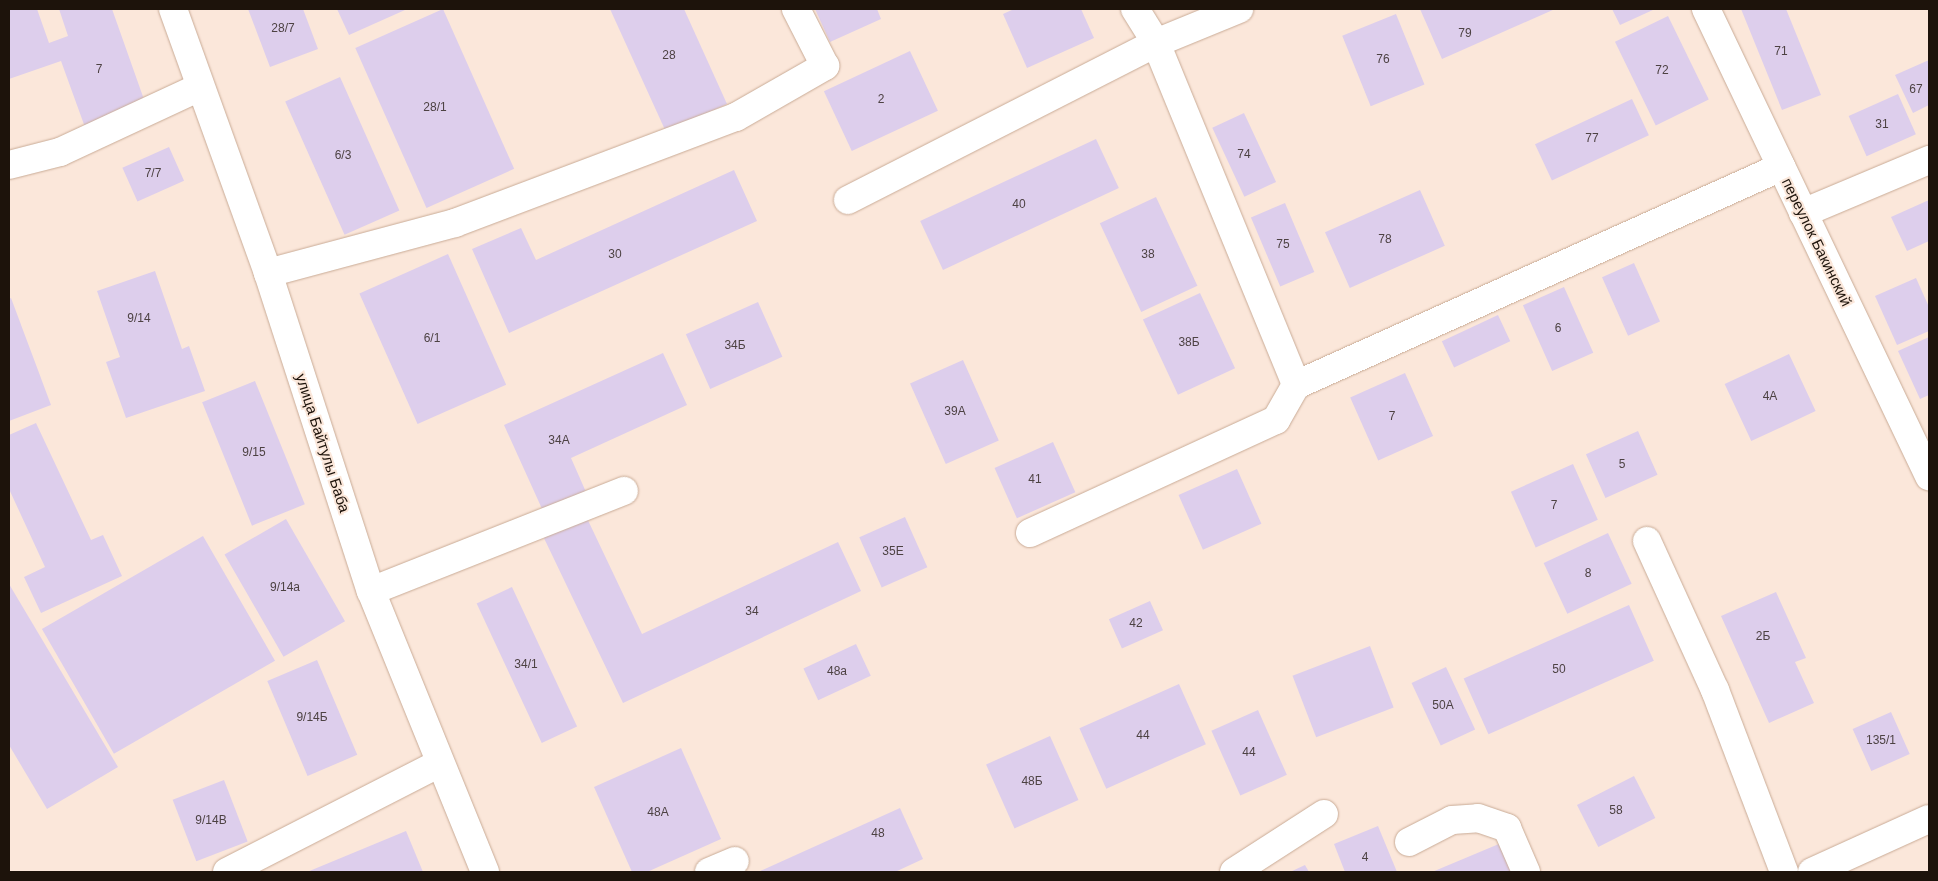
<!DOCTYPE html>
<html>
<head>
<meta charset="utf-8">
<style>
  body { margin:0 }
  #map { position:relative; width:1938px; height:881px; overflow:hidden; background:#fbe7da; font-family:Arial,sans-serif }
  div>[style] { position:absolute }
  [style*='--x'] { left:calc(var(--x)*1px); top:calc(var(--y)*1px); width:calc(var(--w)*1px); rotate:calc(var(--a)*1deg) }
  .building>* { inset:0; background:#ddceec; transform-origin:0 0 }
  .roads { filter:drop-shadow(0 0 1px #c9ab96) drop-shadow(0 0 1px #c9ab96) }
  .minor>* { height:28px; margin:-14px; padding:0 14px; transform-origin:14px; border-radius:14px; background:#fff }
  span { translate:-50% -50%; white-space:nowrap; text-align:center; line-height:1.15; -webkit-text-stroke:4px #fbe7da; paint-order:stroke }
  .number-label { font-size:12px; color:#4d4243 }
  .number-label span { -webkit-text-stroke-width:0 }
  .street-label { font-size:15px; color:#1d130b }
  .frame { position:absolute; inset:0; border:10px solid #1d130b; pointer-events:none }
</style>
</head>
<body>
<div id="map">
  <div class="building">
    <div style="clip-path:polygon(9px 9px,37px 9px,49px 43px,68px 36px,59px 9px,112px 9px,147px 108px,86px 130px,61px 61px,9px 79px)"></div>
    <div style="clip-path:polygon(248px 9px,303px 9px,318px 49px,270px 67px)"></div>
    <div style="clip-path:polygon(337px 9px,404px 9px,405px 10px,349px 35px)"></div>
    <div style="left:443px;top:9px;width:175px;height:96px;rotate:66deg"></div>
    <div style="clip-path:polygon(610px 9px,684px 9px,727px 104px,666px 132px)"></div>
    <div style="clip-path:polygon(815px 9px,877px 9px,881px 19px,830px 42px)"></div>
    <div style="clip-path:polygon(1014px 9px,1081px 9px,1094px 38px,1027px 68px,1003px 14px)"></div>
    <div style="clip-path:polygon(1420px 9px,1555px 9px,1442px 59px)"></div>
    <div style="clip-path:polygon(1612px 9px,1655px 9px,1620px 25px)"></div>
    <div style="clip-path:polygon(1741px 9px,1786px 9px,1821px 95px,1782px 110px)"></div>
    <div style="left:1396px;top:14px;width:76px;height:58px;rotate:68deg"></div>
    <div style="left:1668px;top:16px;width:93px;height:59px;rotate:64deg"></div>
    <div style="left:910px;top:51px;width:66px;height:95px;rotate:65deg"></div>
    <div style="clip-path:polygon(1929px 60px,1929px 105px,1913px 113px,1895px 75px)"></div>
    <div style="left:340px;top:77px;width:146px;height:60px;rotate:66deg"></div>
    <div style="left:1898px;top:94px;width:44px;height:54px;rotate:66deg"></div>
    <div style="left:1632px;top:99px;width:40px;height:107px;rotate:65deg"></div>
    <div style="left:1244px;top:113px;width:76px;height:35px;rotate:65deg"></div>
    <div style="left:1096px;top:139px;width:54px;height:194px;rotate:65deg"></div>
    <div style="left:169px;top:147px;width:37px;height:51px;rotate:66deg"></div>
    <div style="clip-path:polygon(734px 170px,757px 221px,509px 333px,472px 249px,521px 228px,536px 260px)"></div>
    <div style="left:1420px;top:190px;width:61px;height:104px;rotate:66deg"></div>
    <div style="left:1156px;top:197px;width:98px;height:62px;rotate:65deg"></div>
    <div style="clip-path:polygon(1929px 200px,1929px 241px,1907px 251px,1891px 217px)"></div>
    <div style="left:1285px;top:203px;width:75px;height:37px;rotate:67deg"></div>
    <div style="left:448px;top:254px;width:143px;height:97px;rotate:66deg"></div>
    <div style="left:1634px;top:263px;width:64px;height:35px;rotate:66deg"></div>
    <div style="clip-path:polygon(155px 271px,182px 349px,189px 346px,205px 391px,126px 418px,106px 362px,120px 357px,97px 291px)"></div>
    <div style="clip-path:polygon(1916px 278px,1929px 307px,1929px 331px,1897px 345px,1875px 296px)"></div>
    <div style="left:1564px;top:287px;width:72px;height:45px;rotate:66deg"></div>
    <div style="left:1200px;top:293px;width:83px;height:63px;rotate:65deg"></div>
    <div style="clip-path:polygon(11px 298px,51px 405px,9px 421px,9px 299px)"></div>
    <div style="left:758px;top:302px;width:60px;height:79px;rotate:66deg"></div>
    <div style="left:1498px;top:315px;width:29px;height:62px;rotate:65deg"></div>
    <div style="clip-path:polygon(1929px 337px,1929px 395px,1920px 399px,1898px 351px)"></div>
    <div style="clip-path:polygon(663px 353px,687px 405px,571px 458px,586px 492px,543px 511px,504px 425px)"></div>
    <div style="left:1789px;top:354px;width:63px;height:71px;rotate:65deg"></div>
    <div style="left:963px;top:360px;width:88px;height:58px;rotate:66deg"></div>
    <div style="left:1405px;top:373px;width:69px;height:60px;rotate:66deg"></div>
    <div style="left:255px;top:381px;width:133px;height:57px;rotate:68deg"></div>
    <div style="clip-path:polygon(36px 423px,91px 540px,103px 535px,122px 576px,41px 613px,24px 577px,45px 567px,9px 489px,9px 435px)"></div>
    <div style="left:1638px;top:431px;width:48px;height:57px;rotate:66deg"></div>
    <div style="left:1053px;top:442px;width:55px;height:64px;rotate:66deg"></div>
    <div style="left:1573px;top:464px;width:61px;height:68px;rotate:66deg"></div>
    <div style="left:1237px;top:469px;width:60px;height:64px;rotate:66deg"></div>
    <div style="clip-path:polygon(585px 514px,642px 634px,838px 542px,861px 591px,623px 703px,542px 534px)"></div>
    <div style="left:905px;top:517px;width:55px;height:50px;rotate:66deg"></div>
    <div style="left:286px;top:519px;width:118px;height:71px;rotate:60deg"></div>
    <div style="left:1608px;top:533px;width:56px;height:71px;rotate:65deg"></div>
    <div style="left:203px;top:536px;width:144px;height:186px;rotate:60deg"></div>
    <div style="clip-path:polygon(9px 584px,118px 767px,47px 809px,9px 745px)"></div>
    <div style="left:512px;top:587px;width:154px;height:39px;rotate:65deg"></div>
    <div style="clip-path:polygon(1776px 592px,1806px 658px,1795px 662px,1814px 703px,1769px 723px,1721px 616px)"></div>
    <div style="left:1150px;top:601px;width:32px;height:45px;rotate:66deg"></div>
    <div style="left:1629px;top:605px;width:61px;height:181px;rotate:66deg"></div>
    <div style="left:856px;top:644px;width:35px;height:58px;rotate:65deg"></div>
    <div style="left:1370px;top:646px;width:66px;height:83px;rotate:69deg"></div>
    <div style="left:317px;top:660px;width:103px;height:54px;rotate:67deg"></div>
    <div style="left:1446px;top:667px;width:69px;height:38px;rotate:65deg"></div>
    <div style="left:1179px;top:684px;width:66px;height:109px;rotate:66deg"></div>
    <div style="left:1258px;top:710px;width:71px;height:51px;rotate:66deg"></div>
    <div style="left:1891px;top:712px;width:46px;height:42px;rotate:66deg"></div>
    <div style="left:1050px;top:736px;width:70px;height:70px;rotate:66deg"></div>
    <div style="clip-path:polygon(681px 748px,721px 839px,647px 872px,632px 872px,594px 787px)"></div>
    <div style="left:1634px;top:776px;width:47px;height:64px;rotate:63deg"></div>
    <div style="left:224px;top:780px;width:66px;height:55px;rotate:69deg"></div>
    <div style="clip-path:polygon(900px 808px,923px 859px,895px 872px,758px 872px)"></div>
    <div style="clip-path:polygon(1378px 826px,1397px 872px,1345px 872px,1334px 844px)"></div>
    <div style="clip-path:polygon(406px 831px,423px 872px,307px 872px)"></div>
    <div style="clip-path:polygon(1506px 841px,1519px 872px,1432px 872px)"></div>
    <div style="clip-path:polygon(1305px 865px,1309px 872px,1290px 872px)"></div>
  </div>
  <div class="roads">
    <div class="minor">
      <div style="--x:173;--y:9;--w:281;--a:70.2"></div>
      <div style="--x:268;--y:273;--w:334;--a:72.1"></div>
      <div style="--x:371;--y:591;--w:303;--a:67.9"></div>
      <div style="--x:1135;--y:9;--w:40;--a:58"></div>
      <div style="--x:1156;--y:43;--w:370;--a:67.7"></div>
      <div style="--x:1706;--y:9;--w:518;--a:64.47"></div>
      <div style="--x:9;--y:165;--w:53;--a:-14.3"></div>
      <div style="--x:60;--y:152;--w:154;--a:-24.9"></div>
      <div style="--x:848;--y:200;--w:346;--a:-27"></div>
      <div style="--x:1156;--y:43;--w:90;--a:-22.3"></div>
      <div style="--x:1803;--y:213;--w:137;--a:-22.8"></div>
      <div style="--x:268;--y:273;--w:194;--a:-15"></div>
      <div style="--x:455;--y:223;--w:300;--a:-20.7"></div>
      <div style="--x:736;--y:117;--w:103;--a:-29.8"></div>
      <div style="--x:825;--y:66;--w:64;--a:-117"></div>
      <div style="--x:1030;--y:533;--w:271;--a:-24.7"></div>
      <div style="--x:1276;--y:420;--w:40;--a:-60.3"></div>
      <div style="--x:1296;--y:385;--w:532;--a:-24.2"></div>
      <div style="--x:1647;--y:541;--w:164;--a:65.5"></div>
      <div style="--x:1715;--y:690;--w:195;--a:69.2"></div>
      <div style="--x:371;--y:591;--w:272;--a:-21.6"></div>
      <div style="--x:1409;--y:842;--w:48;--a:-27.1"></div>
      <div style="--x:1452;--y:820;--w:26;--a:-4"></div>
      <div style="--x:1478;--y:818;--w:31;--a:19"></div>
      <div style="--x:1507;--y:828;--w:48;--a:66.6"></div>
      <div style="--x:227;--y:872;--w:239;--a:-27.1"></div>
      <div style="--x:709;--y:872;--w:28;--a:-23"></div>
      <div style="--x:1234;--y:872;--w:107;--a:-32.8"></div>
      <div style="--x:1812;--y:872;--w:128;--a:-24.4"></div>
    </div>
  </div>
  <div class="number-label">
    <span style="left:283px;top:29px">28/7</span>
    <span style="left:1465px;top:34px">79</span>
    <span style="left:1781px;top:52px">71</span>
    <span style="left:669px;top:56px">28</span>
    <span style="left:1383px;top:60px">76</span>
    <span style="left:99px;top:70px">7</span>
    <span style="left:1662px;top:71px">72</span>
    <span style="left:1916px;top:90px">67</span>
    <span style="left:881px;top:100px">2</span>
    <span style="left:435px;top:108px">28/1</span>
    <span style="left:1882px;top:125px">31</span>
    <span style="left:1592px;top:139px">77</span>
    <span style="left:1244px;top:155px">74</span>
    <span style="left:343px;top:156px">6/3</span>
    <span style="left:153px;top:174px">7/7</span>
    <span style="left:1019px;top:205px">40</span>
    <span style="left:1385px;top:240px">78</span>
    <span style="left:1283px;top:245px">75</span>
    <span style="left:615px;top:255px">30</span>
    <span style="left:1148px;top:255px">38</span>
    <span style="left:139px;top:319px">9/14</span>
    <span style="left:1558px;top:329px">6</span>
    <span style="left:432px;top:339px">6/1</span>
    <span style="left:1189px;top:343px">38Б</span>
    <span style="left:735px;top:346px">34Б</span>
    <span style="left:1770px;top:397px">4А</span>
    <span style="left:955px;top:412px">39А</span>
    <span style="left:1392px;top:417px">7</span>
    <span style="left:559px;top:441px">34А</span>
    <span style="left:254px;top:453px">9/15</span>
    <span style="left:1622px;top:465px">5</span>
    <span style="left:1035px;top:480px">41</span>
    <span style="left:1554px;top:506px">7</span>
    <span style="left:893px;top:552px">35Е</span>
    <span style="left:1588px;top:574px">8</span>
    <span style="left:285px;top:588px">9/14а</span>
    <span style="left:752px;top:612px">34</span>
    <span style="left:1136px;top:624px">42</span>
    <span style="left:1763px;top:637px">2Б</span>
    <span style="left:526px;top:665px">34/1</span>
    <span style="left:1559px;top:670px">50</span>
    <span style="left:837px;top:672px">48а</span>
    <span style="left:1443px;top:706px">50А</span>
    <span style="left:312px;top:718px">9/14Б</span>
    <span style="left:1143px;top:736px">44</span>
    <span style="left:1881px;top:741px">135/1</span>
    <span style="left:1249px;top:753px">44</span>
    <span style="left:1032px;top:782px">48Б</span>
    <span style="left:1616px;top:811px">58</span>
    <span style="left:658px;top:813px">48А</span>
    <span style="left:211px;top:821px">9/14В</span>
    <span style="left:878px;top:834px">48</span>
    <span style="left:1365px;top:858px">4</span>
  </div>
  <div class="street-label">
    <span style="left:1817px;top:242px;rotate:64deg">переулок Бакинский</span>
    <span style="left:323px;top:443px;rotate:72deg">улица Байтулы Баба</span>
  </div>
  <div class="frame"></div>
</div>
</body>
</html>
